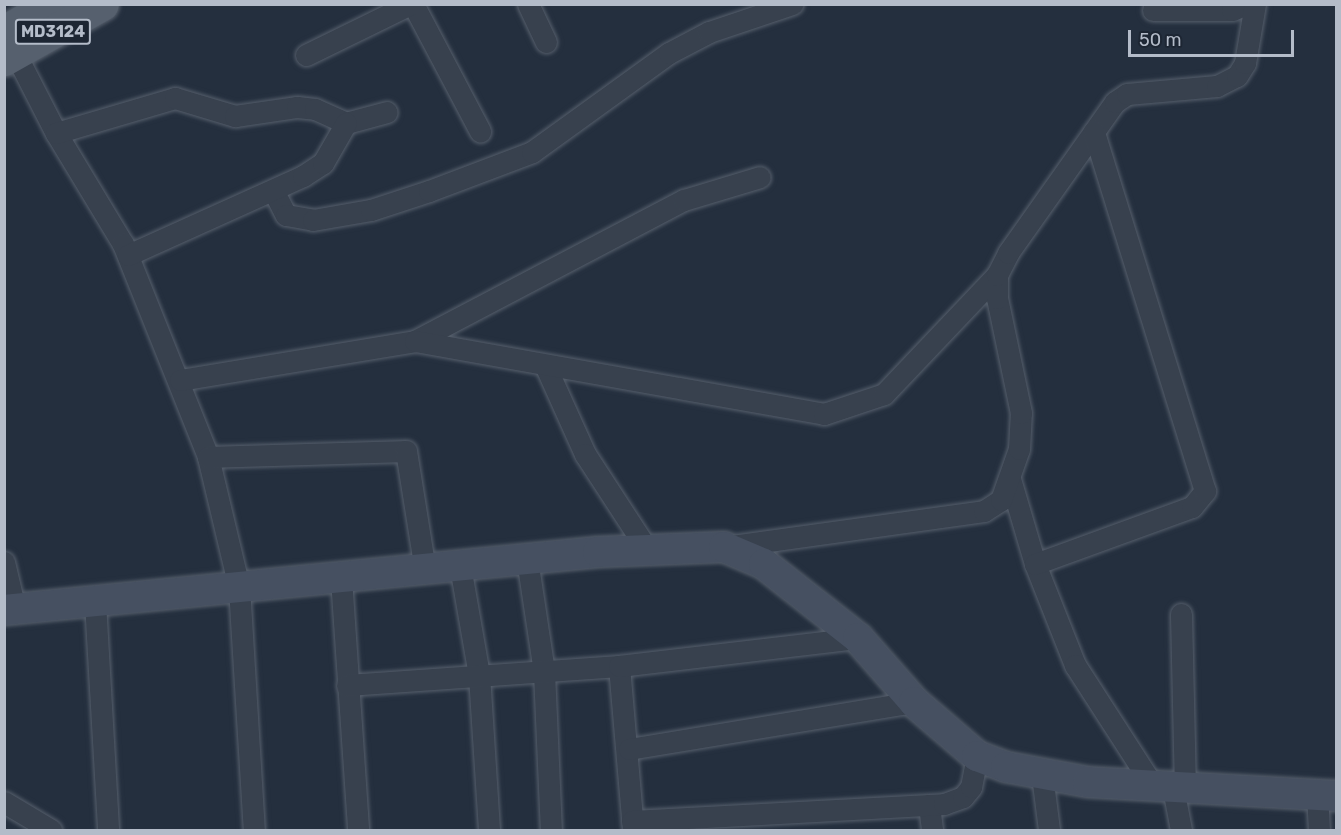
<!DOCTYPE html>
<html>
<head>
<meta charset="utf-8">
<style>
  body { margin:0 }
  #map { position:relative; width:1341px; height:835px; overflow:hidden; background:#242f3e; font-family:Rubik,sans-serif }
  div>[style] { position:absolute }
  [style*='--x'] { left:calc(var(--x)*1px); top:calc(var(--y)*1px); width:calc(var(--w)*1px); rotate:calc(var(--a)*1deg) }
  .roads { filter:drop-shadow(0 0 2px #565f6c) drop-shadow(0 0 2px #565f6c) }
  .street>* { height:21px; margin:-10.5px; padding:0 10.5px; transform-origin:10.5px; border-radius:10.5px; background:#38414e }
  .secondary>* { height:30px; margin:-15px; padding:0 15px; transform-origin:15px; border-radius:15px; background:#465061 }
  .primary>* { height:33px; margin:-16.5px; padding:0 16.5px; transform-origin:16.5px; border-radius:16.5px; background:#56606e }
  span { translate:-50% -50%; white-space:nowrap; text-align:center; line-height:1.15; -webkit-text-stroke:6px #1d2633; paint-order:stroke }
  .shield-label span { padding:2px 4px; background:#1d2633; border:2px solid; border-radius:4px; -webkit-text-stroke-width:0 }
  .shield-label { font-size:16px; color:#b4bcc9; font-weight:700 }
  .frame { position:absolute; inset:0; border:6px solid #b4bcc9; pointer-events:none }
  .scale { position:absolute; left:1128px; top:30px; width:166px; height:27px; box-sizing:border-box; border:3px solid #b4bcc9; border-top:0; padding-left:8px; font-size:18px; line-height:21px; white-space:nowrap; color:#b4bcc9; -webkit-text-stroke:4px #1d2633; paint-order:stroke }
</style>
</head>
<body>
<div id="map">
  <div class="roads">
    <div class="street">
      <div style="--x:413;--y:4;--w:144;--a:62.2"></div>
      <div style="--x:528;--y:4;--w:42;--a:64.7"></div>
      <div style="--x:1153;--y:10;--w:79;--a:0"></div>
      <div style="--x:1232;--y:10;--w:16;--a:-22"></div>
      <div style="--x:15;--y:53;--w:90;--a:62.9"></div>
      <div style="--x:56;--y:133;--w:130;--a:58.9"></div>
      <div style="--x:123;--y:244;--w:229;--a:68.2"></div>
      <div style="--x:208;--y:457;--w:134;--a:76.6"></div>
      <div style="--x:239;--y:587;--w:243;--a:86.5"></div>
      <div style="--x:306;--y:55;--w:116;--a:-26.1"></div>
      <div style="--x:56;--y:133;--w:124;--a:-16.4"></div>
      <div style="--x:175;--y:98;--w:63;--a:16.7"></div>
      <div style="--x:235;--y:116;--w:63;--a:-8.3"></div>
      <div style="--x:297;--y:107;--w:18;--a:6"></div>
      <div style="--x:315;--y:109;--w:34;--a:24"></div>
      <div style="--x:346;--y:123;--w:42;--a:-15"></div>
      <div style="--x:273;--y:190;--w:28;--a:63"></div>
      <div style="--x:286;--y:215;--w:27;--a:10"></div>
      <div style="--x:313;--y:220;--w:59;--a:-9.8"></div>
      <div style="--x:371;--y:210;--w:61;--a:-18.1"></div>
      <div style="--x:429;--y:191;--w:110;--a:-20.7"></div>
      <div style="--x:532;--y:152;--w:169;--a:-35.9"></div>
      <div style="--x:669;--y:53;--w:45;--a:-27.7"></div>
      <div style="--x:709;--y:32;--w:88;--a:-18.6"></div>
      <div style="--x:128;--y:255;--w:192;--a:-24.3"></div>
      <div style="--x:303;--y:176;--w:24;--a:-33"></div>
      <div style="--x:323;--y:163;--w:46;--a:-60.1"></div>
      <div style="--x:415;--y:341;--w:304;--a:-27.7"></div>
      <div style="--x:684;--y:200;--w:79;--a:-16.8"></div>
      <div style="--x:545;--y:365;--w:98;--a:65.8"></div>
      <div style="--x:585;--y:454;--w:113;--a:56.9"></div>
      <div style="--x:180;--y:380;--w:238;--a:-9.4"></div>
      <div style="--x:415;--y:341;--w:415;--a:10.1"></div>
      <div style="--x:824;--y:414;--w:63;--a:-18.4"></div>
      <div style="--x:884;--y:394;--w:164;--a:-46.5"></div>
      <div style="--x:208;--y:457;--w:198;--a:-1.7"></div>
      <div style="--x:406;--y:451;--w:120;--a:80.9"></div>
      <div style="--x:1010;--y:479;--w:89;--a:73.6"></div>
      <div style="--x:1035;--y:564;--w:109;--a:68.4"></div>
      <div style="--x:1075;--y:665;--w:144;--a:57.2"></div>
      <div style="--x:725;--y:547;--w:261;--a:-7.9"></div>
      <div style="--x:984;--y:511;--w:20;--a:-33"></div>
      <div style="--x:1001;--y:500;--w:54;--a:-70.6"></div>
      <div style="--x:1019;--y:449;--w:36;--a:-87"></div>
      <div style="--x:1021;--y:413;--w:117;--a:-101.8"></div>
      <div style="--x:997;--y:298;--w:23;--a:-90"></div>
      <div style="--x:997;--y:275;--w:25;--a:-63"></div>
      <div style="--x:1008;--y:253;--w:185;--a:-54.7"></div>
      <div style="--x:1115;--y:102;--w:14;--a:-34"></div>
      <div style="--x:1127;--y:94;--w:90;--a:-5.1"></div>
      <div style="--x:1217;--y:86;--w:22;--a:-27"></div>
      <div style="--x:1237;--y:76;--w:15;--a:-58"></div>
      <div style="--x:1245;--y:63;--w:60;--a:-80.4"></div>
      <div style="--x:527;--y:559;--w:114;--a:81.4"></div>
      <div style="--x:544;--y:672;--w:158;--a:87.5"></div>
      <div style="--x:4;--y:562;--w:48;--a:76.8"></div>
      <div style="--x:1035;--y:564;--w:167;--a:-20"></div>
      <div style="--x:1192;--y:507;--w:21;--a:-51"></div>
      <div style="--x:1205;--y:491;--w:376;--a:-107.2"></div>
      <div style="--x:460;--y:566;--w:111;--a:80.1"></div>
      <div style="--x:479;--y:675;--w:155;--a:86.3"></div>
      <div style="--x:341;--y:578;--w:253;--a:86.1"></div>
      <div style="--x:95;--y:602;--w:228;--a:86.7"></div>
      <div style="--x:1181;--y:614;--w:175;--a:88.7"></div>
      <div style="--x:619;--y:666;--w:165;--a:85.1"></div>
      <div style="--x:347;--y:685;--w:273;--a:-4"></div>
      <div style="--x:619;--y:666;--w:241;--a:-6.7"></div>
      <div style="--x:629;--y:749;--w:289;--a:-9.4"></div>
      <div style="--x:1042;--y:775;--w:55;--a:82.7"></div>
      <div style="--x:1173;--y:788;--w:43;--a:79.2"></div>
      <div style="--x:1317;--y:793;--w:37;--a:87"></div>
      <div style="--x:4;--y:802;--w:55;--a:30.8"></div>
      <div style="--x:929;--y:805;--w:25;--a:83"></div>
      <div style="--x:632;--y:821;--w:312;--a:-3.1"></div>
      <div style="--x:944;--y:804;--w:20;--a:-20"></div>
      <div style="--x:963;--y:797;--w:13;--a:-51"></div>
      <div style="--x:971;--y:787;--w:32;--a:-79"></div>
    </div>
    <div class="secondary">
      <div style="--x:4;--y:610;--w:597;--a:-5.58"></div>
      <div style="--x:598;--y:552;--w:126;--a:-2.3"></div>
      <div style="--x:724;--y:547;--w:43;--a:23"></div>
      <div style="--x:764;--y:564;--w:120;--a:38.2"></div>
      <div style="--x:858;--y:638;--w:85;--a:48.8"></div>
      <div style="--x:914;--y:702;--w:83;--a:40.6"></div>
      <div style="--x:977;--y:756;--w:31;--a:21"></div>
      <div style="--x:1006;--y:767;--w:83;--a:10.4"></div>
      <div style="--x:1088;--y:782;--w:248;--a:3.2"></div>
    </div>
    <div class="primary">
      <div style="--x:4;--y:32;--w:56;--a:-30.3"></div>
      <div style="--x:4;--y:59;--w:112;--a:-29.3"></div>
    </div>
  </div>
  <div class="shield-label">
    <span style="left:53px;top:32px">MD3124</span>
  </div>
  <div class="frame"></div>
  <div class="scale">50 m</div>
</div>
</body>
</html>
